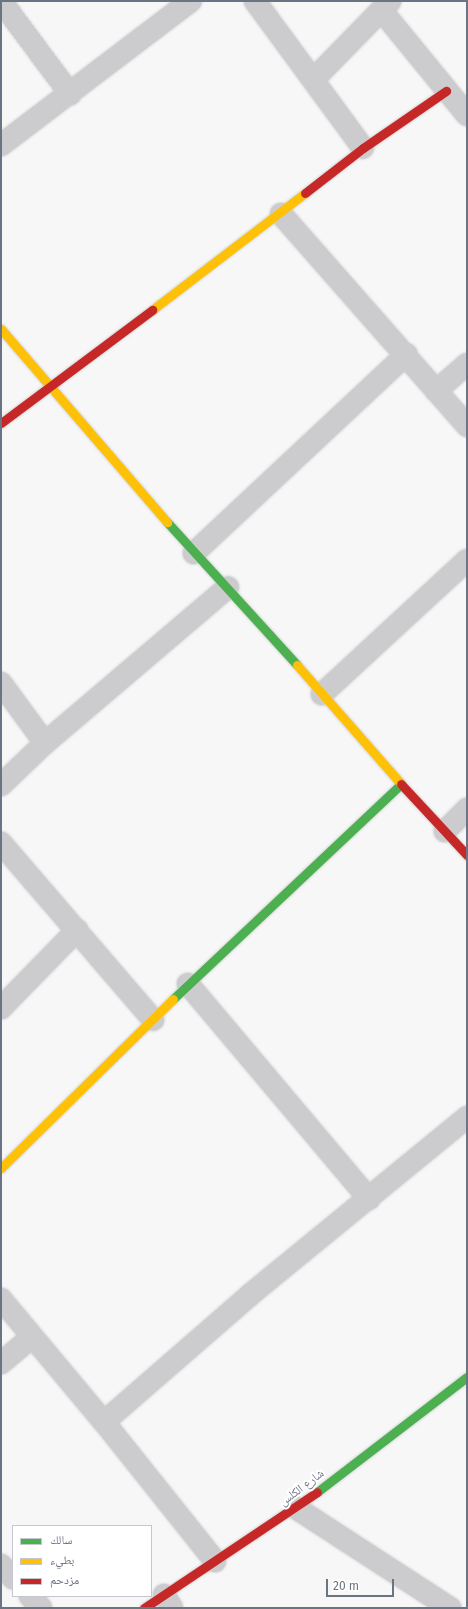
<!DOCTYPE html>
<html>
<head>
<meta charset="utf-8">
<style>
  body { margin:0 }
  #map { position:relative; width:468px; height:1609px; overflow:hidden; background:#f7f7f7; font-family:"Fira Sans","Noto Naskh Arabic",sans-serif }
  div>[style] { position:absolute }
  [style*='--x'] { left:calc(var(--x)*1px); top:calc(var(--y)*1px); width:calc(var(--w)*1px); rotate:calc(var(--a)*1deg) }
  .roads { filter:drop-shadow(0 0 1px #d3d4d5) drop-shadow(0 0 1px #d3d4d5) }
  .street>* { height:22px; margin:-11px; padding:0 11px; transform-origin:11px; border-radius:11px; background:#ccccce }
  .fast>* { height:9px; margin:-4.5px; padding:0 4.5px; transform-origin:4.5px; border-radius:4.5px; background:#4caf50 }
  .slow>* { height:9px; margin:-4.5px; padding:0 4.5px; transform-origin:4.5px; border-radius:4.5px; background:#ffc107 }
  .jam>* { height:9px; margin:-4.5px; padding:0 4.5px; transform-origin:4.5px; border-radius:4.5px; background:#c62828 }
  span { translate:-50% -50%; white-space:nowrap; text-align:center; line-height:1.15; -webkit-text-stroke:4px #fff; paint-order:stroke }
  .street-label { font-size:12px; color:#6b7483 }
  .frame { position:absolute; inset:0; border:2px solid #6b7483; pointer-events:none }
  .legend { position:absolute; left:12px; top:1525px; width:140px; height:72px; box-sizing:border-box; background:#fff; border:1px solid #c4c7cd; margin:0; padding:5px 7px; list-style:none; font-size:12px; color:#6b7483 }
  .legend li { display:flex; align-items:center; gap:8px; height:20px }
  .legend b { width:20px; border:1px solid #c4c7cd }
  .scale { position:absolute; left:326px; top:1579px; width:68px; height:18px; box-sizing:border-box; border:2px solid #6b7483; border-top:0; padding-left:5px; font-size:12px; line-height:14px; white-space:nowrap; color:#6b7483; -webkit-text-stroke:3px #fff; paint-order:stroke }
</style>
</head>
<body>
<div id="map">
  <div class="roads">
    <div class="street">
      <div style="--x:1;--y:1;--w:116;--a:53.4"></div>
      <div style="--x:255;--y:1;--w:182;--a:53.7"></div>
      <div style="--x:382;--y:11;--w:134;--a:50.7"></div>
      <div style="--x:314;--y:79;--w:109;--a:-45.7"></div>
      <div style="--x:1;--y:145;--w:238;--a:-37.2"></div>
      <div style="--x:281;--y:214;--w:282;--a:48.7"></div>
      <div style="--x:436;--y:391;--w:41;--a:-41.1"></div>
      <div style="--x:194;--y:553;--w:291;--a:-43.1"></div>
      <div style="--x:1;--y:683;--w:74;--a:53.7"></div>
      <div style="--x:322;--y:694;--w:197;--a:-42.7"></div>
      <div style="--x:1;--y:785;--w:61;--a:-43.7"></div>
      <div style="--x:45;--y:743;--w:240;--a:-40.4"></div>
      <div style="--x:445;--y:831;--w:31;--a:-45"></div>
      <div style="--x:1;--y:843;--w:233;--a:49.3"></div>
      <div style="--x:188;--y:984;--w:281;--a:49.9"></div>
      <div style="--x:1;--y:1008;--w:109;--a:-45.7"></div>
      <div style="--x:1;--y:1299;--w:160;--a:50.1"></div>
      <div style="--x:104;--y:1422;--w:178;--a:51.4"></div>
      <div style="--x:1;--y:1363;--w:40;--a:-40"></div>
      <div style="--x:104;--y:1422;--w:195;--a:-41"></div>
      <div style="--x:251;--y:1294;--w:279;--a:-39.3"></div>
      <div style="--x:296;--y:1508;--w:184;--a:33"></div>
      <div style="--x:1;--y:1565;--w:18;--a:47"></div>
      <div style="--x:164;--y:1595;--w:15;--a:58"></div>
      <div style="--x:30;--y:1596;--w:16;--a:47"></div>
    </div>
    <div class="fast">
      <div style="--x:167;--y:522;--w:193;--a:47.7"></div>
      <div style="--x:173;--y:999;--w:313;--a:-43.3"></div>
      <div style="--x:317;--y:1492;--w:189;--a:-37.5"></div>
    </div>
    <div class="slow">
      <div style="--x:152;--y:310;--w:193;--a:-37.4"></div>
      <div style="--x:1;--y:329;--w:255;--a:49.3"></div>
      <div style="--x:297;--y:665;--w:158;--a:48.8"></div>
      <div style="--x:1;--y:1168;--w:241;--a:-44.5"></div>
    </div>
    <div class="jam">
      <div style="--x:305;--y:193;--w:73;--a:-37.8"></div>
      <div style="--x:363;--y:148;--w:101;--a:-34.5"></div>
      <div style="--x:1;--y:423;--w:189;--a:-36.8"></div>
      <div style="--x:401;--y:784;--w:97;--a:47.1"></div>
      <div style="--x:144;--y:1608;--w:208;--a:-33.8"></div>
    </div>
  </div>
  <div class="street-label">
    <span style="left:302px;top:1488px;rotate:-37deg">شارع الكلس</span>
  </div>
  <div class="frame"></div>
  <ul class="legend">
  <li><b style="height:5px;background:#4caf50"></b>سالك</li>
  <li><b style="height:5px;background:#ffc107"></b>بطيء</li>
  <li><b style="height:5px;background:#c62828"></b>مزدحم</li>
  </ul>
  <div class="scale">20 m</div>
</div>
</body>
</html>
